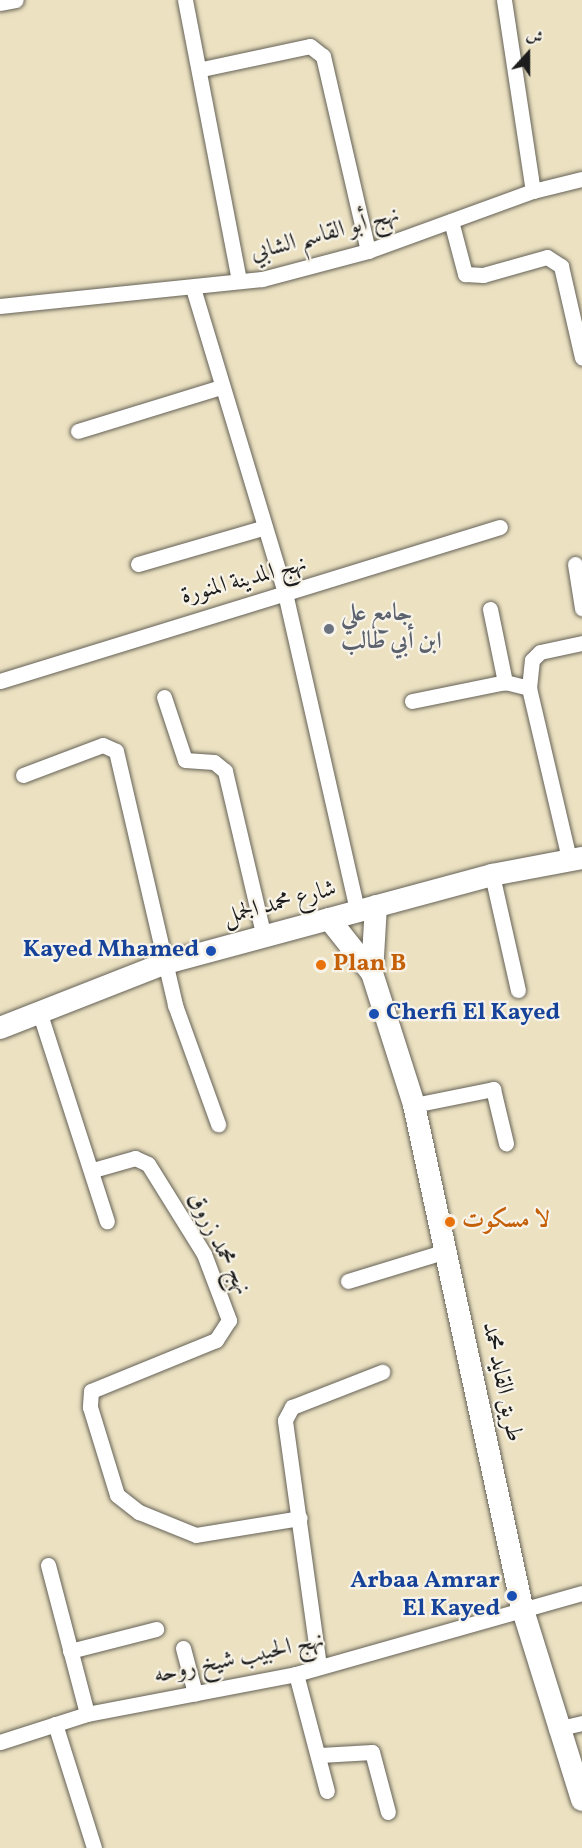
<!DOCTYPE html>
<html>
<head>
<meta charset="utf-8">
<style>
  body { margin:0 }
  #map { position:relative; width:582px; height:1848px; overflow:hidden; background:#ece2c2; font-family:Vollkorn,Amiri,serif }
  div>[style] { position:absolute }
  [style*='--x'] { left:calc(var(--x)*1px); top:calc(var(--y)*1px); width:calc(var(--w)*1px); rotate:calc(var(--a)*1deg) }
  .roads { filter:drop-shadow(0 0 2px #656156) drop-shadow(0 0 2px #656156) }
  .street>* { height:15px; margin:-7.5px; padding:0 7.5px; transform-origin:7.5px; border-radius:7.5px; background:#fff }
  .secondary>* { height:22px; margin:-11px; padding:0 11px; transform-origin:11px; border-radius:11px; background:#fff }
  .dots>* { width:16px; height:16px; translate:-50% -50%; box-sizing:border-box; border:3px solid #f7f3e8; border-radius:50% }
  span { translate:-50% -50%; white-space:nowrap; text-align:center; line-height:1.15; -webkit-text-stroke:4.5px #f7f3e8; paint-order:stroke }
  .street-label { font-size:24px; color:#1c1c1c }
  .worship-label { font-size:24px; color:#5b616d; font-weight:700 }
  .left { translate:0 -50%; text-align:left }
  .transit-label { font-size:24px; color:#164399; font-weight:700 }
  .right { translate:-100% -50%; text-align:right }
  .food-label { font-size:24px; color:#c56008; font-weight:700 }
  .north { position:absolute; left:498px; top:24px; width:60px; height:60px; -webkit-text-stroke:4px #f7f3e8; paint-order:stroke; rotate:21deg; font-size:16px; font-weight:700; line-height:24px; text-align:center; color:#1c1c1c }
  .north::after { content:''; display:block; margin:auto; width:21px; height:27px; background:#1c1c1c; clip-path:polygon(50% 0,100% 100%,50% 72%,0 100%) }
</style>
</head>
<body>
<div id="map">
  <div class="roads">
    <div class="street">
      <div style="--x:185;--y:0;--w:285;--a:79.1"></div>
      <div style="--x:504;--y:0;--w:193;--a:81.4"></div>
      <div style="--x:0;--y:3;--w:16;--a:-11"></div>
      <div style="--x:202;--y:69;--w:110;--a:-12"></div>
      <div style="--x:310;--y:46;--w:16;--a:38"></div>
      <div style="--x:323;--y:56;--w:200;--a:77"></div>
      <div style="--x:451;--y:221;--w:55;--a:75.2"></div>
      <div style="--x:465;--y:274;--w:18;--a:3"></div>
      <div style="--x:483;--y:275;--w:66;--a:-15.7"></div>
      <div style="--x:547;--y:257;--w:17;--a:33"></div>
      <div style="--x:561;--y:266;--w:94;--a:77.1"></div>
      <div style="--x:193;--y:288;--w:319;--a:73.2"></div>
      <div style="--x:285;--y:593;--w:326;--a:77.2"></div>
      <div style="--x:0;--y:306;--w:263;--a:-5.9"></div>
      <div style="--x:262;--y:279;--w:110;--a:-14.8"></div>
      <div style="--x:368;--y:251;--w:176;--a:-20"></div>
      <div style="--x:533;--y:191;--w:50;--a:-13.8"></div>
      <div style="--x:78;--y:431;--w:150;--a:-17.1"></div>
      <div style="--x:138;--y:564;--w:132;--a:-16.2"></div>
      <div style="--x:575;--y:564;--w:45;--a:81"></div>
      <div style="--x:490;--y:609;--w:75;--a:78.4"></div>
      <div style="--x:0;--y:681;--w:523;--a:-17.12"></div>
      <div style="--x:529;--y:688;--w:28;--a:-84"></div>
      <div style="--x:532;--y:660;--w:11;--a:-45"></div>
      <div style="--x:540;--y:652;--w:43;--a:-12.1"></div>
      <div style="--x:164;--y:697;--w:66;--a:71.6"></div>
      <div style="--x:185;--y:760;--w:29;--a:4"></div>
      <div style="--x:214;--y:762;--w:14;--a:39"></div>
      <div style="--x:225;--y:771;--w:171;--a:76.8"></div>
      <div style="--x:412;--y:701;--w:95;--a:-11.5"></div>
      <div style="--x:505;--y:682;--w:25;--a:14"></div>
      <div style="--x:529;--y:688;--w:176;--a:76.8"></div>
      <div style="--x:23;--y:775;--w:85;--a:-20.6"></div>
      <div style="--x:103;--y:745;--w:14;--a:25"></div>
      <div style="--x:116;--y:751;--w:261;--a:76.9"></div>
      <div style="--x:175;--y:1005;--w:127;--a:70.1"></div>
      <div style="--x:492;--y:875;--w:118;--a:77.3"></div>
      <div style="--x:39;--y:1011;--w:221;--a:72.1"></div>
      <div style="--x:414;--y:1105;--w:81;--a:-11.4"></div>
      <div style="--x:493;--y:1089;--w:56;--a:76.5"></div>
      <div style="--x:93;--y:1170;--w:44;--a:-15.9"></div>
      <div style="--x:135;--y:1158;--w:14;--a:25"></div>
      <div style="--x:148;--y:1164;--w:106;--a:58.1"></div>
      <div style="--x:204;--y:1254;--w:71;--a:69.3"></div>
      <div style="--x:229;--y:1320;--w:24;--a:123"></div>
      <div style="--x:216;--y:1340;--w:135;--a:157.8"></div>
      <div style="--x:91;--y:1391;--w:16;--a:94"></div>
      <div style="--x:90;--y:1407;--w:92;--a:72.9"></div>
      <div style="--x:117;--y:1495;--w:28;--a:38"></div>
      <div style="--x:139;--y:1512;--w:61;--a:22"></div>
      <div style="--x:196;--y:1535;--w:105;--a:-9.3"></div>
      <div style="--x:348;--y:1281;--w:102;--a:-17"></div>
      <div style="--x:48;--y:1565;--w:154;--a:75.3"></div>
      <div style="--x:183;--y:1648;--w:47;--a:75.1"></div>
      <div style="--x:70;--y:1651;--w:89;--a:-14.3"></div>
      <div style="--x:319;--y:1666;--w:248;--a:-97.9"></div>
      <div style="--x:285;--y:1420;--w:15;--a:-62"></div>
      <div style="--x:292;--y:1407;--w:97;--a:-21.3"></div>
      <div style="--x:296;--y:1674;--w:121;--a:75.2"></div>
      <div style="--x:55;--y:1724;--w:130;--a:72.5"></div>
      <div style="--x:556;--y:1729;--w:27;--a:-13"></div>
      <div style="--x:0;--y:1742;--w:91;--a:-17.8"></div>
      <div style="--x:87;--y:1714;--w:213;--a:-10.8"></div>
      <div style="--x:296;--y:1674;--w:297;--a:-15.8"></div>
      <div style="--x:320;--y:1755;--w:52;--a:-3.3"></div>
      <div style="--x:372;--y:1752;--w:62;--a:75.1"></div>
    </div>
    <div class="secondary">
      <div style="--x:329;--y:919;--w:69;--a:51.5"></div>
      <div style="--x:372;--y:973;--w:139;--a:72.3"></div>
      <div style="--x:414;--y:1105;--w:513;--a:77.86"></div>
      <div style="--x:522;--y:1607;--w:202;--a:72.7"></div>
      <div style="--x:372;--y:973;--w:67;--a:-86.6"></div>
      <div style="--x:0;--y:1028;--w:178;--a:-21.4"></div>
      <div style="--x:166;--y:963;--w:338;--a:-15.1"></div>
      <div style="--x:492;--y:875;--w:92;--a:-10.7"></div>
    </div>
  </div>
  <div class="dots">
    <div style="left:329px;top:629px;background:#6b7280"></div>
    <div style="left:211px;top:951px;background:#1a4fb4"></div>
    <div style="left:321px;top:965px;background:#e8710a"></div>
    <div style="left:374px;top:1014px;background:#1a4fb4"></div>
    <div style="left:450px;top:1222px;background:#e8710a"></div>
    <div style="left:512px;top:1596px;background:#1a4fb4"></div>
  </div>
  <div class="street-label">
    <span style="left:325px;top:235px;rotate:-15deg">نهج أبو القاسم الشابي</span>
    <span style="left:244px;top:581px;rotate:-15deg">نهج المدينة المنورة</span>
    <span style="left:280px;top:904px;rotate:-15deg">شارع محمد الجمل</span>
    <span style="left:218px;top:1244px;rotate:63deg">نهج محمد زروق</span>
    <span style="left:501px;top:1382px;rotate:78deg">طريق القايد محمد</span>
    <span style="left:239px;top:1659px;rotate:-12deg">نهج الحبيب شيخ روحه</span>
  </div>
  <div class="worship-label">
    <span class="left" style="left:341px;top:629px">جامع علي<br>ابن أبي طالب</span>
  </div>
  <div class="transit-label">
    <span class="right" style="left:199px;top:951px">Kayed Mhamed</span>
    <span class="left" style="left:386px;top:1014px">Cherfi El Kayed</span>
    <span class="right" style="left:500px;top:1596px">Arbaa Amrar<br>El Kayed</span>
  </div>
  <div class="food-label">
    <span class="left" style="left:333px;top:965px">Plan B</span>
    <span class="left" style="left:462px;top:1222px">لا مسكوت</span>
  </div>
  <div class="north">ش</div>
</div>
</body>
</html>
